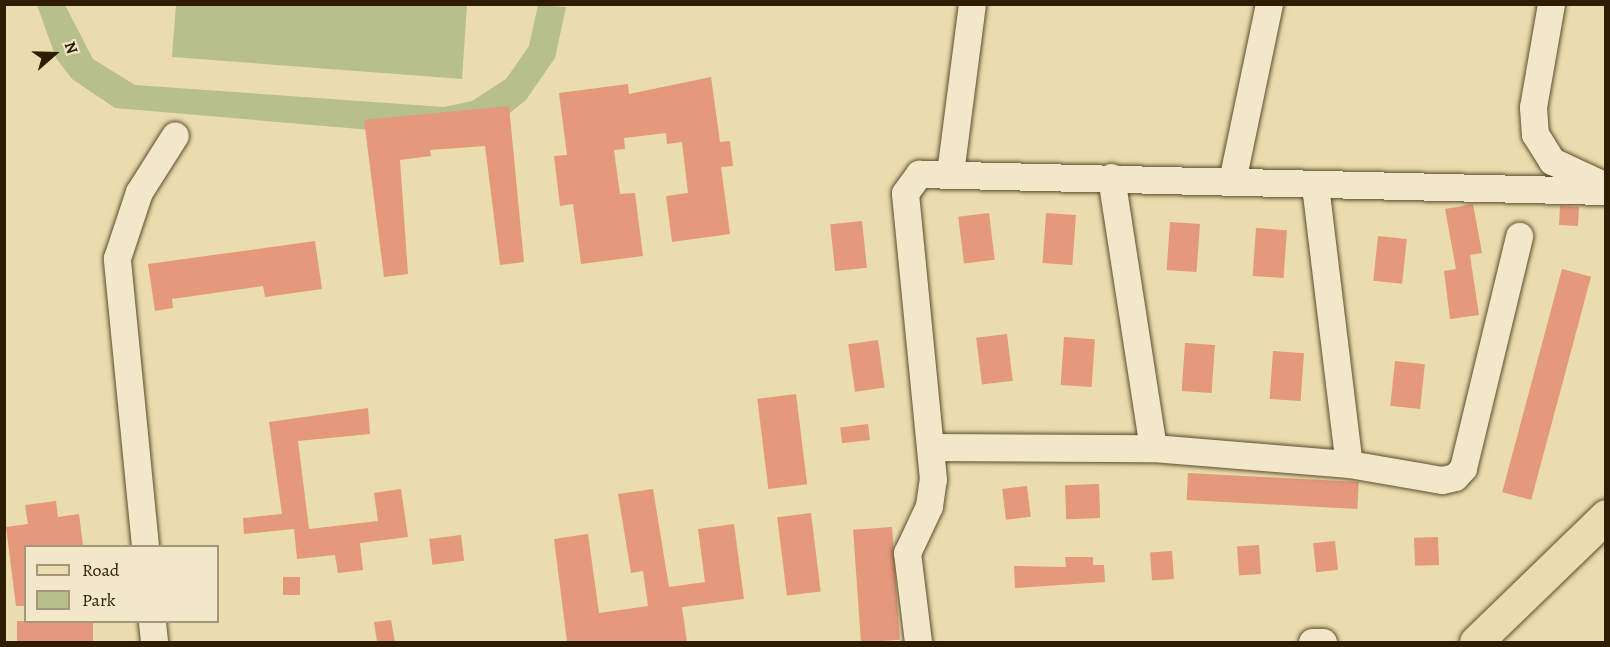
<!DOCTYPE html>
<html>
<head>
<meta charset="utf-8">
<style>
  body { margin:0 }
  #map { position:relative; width:1610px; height:647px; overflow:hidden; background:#eadcad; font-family:Alegreya,serif }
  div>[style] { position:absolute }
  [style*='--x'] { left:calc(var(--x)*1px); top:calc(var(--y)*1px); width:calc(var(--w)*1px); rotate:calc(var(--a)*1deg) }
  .green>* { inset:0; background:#b7c08a }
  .building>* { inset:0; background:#e4987c; transform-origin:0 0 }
  .roads { filter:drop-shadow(0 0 2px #5d4c2e) drop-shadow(0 0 2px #5d4c2e) }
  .minor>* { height:27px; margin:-13.5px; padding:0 13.5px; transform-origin:13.5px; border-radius:13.5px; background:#f1e8ca }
  .major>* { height:33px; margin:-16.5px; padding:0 16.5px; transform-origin:16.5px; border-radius:16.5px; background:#eadcad }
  span { translate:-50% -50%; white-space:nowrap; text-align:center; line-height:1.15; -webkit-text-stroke:4.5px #f1e8ca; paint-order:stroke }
  .frame { position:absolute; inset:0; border:6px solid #2e1c03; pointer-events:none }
  .legend { position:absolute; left:24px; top:545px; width:195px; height:78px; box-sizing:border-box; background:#f1e8ca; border:2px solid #a3967a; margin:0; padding:8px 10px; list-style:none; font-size:18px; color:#2e1c03 }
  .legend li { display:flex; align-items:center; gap:12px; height:30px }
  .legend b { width:30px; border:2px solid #a3967a }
  .north { position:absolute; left:24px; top:24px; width:60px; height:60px; -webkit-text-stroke:4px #f1e8ca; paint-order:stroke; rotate:70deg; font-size:16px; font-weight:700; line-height:24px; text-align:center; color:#2e1c03 }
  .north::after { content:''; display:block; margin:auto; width:21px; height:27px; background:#2e1c03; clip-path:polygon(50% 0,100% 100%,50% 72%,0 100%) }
</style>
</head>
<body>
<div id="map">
  <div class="green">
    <div style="clip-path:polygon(37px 5px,65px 5px,93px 59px,135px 85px,444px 107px,472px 101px,506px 79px,529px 46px,538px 5px,566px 7px,555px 58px,526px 100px,506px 116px,442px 136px,115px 108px,72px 79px,56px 58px)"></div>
    <div style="clip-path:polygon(176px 5px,467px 5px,462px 79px,172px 57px)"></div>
  </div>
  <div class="building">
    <div style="clip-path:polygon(711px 77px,720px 142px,730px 141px,733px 166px,721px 167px,730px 234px,672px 242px,666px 196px,688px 193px,682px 142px,667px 144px,666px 133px,624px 138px,625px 149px,614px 150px,620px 194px,635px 193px,643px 256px,581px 264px,573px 204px,560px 206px,554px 156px,567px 155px,559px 93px,628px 84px,629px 94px)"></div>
    <div style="clip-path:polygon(509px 106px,524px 262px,500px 265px,485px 146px,430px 150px,431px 156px,400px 160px,408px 274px,384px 277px,364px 120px)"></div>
    <div style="clip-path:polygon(1473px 204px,1482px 253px,1470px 255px,1479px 315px,1450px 319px,1444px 271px,1456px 269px,1445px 209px)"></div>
    <div style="left:1560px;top:206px;width:19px;height:19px;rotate:3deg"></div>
    <div style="left:989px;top:213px;width:47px;height:31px;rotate:83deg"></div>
    <div style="left:1046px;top:213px;width:30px;height:50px;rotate:4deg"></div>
    <div style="left:862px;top:221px;width:47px;height:32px;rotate:84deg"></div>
    <div style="left:1170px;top:222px;width:30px;height:48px;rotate:4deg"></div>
    <div style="left:1256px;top:228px;width:31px;height:48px;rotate:4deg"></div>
    <div style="left:1378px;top:236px;width:29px;height:45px;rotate:6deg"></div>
    <div style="clip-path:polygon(315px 241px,322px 289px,265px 297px,263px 286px,172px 299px,173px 308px,155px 311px,148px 264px)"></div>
    <div style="left:1562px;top:269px;width:30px;height:231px;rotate:15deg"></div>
    <div style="left:1007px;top:334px;width:47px;height:31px;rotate:83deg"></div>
    <div style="left:1064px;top:337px;width:31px;height:48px;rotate:4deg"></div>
    <div style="left:878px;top:340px;width:48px;height:30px;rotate:82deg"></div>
    <div style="left:1185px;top:343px;width:30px;height:48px;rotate:4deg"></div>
    <div style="left:1273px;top:351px;width:31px;height:48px;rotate:4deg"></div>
    <div style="left:1395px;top:361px;width:30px;height:45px;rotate:6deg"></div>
    <div style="left:796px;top:394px;width:91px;height:39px;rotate:83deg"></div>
    <div style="clip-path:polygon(368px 408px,370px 434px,298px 441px,309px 529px,378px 521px,374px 493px,401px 489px,408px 537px,360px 543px,363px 570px,338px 573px,335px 555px,297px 559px,294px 529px,244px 534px,243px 518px,282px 514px,269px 422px)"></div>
    <div style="left:868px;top:424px;width:16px;height:28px;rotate:83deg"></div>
    <div style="left:1188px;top:473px;width:171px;height:27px;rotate:3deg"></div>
    <div style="left:1099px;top:484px;width:34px;height:34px;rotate:88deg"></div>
    <div style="left:1027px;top:486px;width:31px;height:25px;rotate:83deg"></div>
    <div style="clip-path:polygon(653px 489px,669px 587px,705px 582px,698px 529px,734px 524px,744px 599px,682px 607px,687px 642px,567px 642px,554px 539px,588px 534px,599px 613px,648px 606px,643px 571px,631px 573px,618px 494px)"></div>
    <div style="clip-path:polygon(56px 501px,58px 517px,79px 514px,83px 546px,26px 546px,26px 606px,16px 606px,6px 527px,28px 524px,25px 505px)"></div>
    <div style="left:811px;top:513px;width:79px;height:34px;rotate:83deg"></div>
    <div style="left:892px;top:527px;width:113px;height:39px;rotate:86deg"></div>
    <div style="left:461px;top:535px;width:26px;height:32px;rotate:83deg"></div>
    <div style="left:1438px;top:537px;width:28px;height:24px;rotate:88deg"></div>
    <div style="left:1335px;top:541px;width:29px;height:22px;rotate:84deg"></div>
    <div style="left:1259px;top:545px;width:29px;height:22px;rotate:86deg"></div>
    <div style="left:1172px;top:551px;width:28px;height:22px;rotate:86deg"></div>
    <div style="clip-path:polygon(1065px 557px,1093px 557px,1093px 565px,1104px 565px,1105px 582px,1015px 588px,1014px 566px,1066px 567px)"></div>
    <div style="left:283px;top:577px;width:17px;height:18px"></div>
    <div style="clip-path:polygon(391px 620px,395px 642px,377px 642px,374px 622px)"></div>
    <div style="left:17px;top:621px;width:76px;height:21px"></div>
  </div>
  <div class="roads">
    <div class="minor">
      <div style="--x:1551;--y:4;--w:105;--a:99.9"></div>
      <div style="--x:1533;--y:107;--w:27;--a:86"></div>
      <div style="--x:1535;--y:134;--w:32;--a:58"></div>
      <div style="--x:1552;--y:161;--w:57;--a:24.8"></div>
      <div style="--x:950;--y:173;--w:170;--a:-82.6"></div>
      <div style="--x:1111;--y:177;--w:274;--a:81.2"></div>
      <div style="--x:1232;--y:181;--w:181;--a:-78.2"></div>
      <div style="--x:1315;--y:185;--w:281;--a:83.1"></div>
      <div style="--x:930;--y:447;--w:223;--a:0.3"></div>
      <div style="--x:1153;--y:448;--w:197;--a:4.7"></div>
      <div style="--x:1349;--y:464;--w:94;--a:9.8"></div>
      <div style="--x:1442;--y:480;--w:13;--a:-13"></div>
      <div style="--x:1455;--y:477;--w:12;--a:-48"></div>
      <div style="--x:1463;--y:468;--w:239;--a:-76.4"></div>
      <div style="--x:145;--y:546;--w:289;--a:-95.6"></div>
      <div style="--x:117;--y:258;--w:70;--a:-71.6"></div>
      <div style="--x:139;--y:192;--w:67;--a:-57.7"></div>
      <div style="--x:152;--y:622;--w:20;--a:84"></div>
      <div style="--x:918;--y:642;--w:90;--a:-97"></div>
      <div style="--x:907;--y:553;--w:52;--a:-64.9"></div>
      <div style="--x:929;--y:506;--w:27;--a:-82"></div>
      <div style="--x:933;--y:479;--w:287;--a:-95.6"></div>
      <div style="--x:905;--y:193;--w:24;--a:-54"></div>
      <div style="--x:919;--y:174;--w:687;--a:1.42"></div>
      <div style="--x:1312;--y:642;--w:11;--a:0"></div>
    </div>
    <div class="major">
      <div style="--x:1476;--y:642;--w:181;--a:-44.1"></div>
    </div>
  </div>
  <div class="frame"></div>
  <ul class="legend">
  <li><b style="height:8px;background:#eadcad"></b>Road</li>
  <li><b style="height:16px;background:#b7c08a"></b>Park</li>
  </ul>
  <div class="north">N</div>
</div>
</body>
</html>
